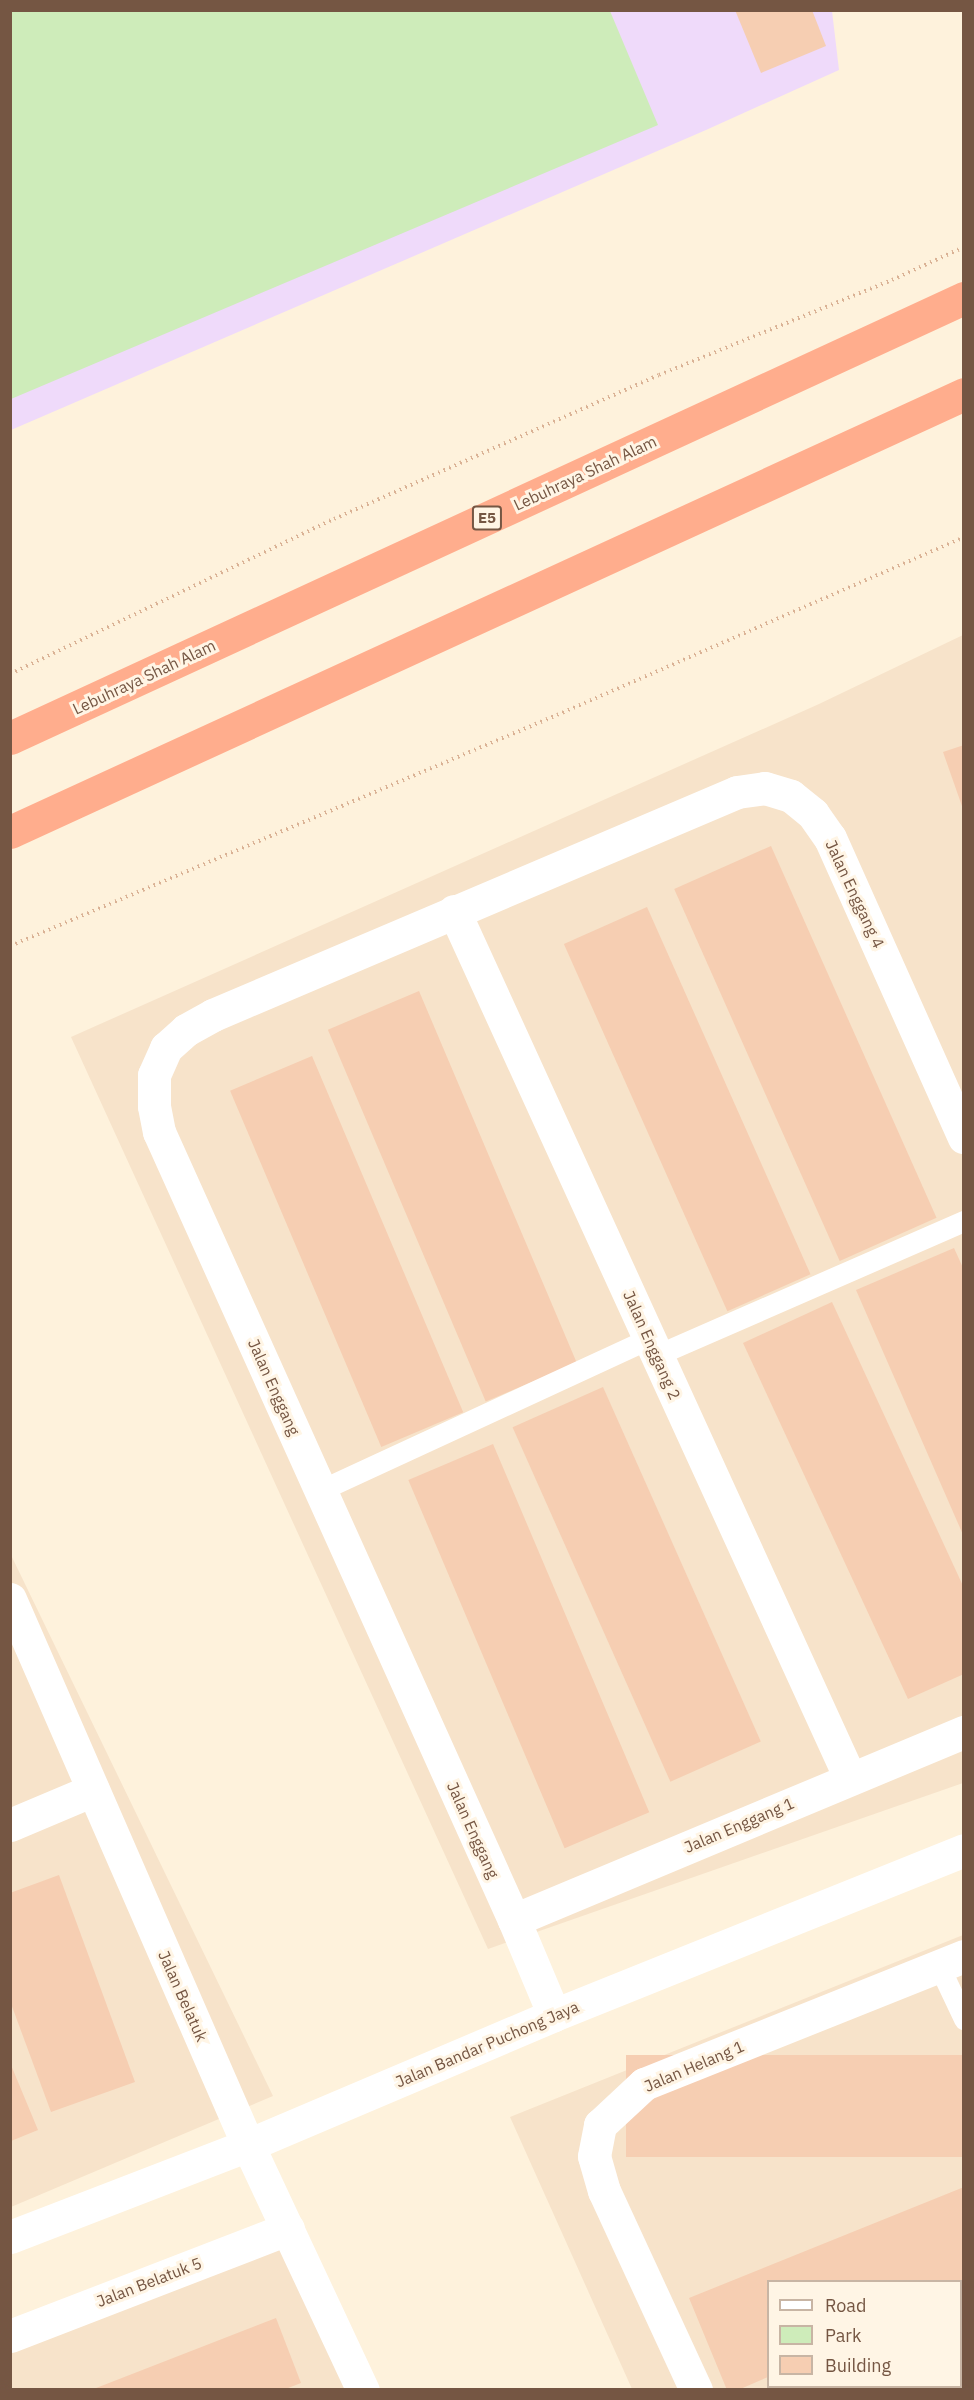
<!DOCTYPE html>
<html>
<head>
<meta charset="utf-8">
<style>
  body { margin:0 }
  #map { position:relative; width:974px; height:2400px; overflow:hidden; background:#fef2dc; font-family:"IBM Plex Sans",sans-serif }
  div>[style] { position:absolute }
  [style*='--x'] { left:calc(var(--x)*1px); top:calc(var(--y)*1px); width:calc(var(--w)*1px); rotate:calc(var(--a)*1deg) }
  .residential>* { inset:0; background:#f7e3ca }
  .education>* { inset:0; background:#efdafa }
  .green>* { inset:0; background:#ceecba }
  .building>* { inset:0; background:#f6ceb2; transform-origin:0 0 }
  .path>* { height:4px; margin-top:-2px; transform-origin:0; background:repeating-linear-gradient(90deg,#dab295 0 1.5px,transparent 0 6px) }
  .lane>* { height:21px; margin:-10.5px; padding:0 10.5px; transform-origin:10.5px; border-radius:10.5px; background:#fff }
  .street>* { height:33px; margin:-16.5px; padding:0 16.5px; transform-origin:16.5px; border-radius:16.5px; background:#fff }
  .highway>* { height:33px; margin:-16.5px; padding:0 16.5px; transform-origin:16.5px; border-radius:16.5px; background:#ffad8d }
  span { translate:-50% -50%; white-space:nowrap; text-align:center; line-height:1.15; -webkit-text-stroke:6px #fff5e5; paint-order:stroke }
  .shield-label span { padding:2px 4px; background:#fff5e5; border:2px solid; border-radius:4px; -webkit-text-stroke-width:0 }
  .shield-label { font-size:15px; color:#755643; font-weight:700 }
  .street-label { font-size:16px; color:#755643 }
  .frame { position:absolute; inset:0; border:12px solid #755643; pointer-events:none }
  .legend { position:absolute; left:767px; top:2280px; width:195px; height:108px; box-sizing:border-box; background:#fff5e5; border:2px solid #c8b5a4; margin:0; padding:8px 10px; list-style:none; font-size:18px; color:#755643 }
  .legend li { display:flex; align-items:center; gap:12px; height:30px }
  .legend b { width:30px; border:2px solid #c8b5a4 }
</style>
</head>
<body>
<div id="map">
  <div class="residential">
    <div style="clip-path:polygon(963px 635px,963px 1783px,488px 1949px,71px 1037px,819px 704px)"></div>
    <div style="clip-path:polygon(10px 1553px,273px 2096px,11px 2207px,10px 2207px)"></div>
    <div style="clip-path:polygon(evenodd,963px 1935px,963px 2389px,632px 2389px,510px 2117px,963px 1935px,768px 2282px,960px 2282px,960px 2386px,768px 2386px,768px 2282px)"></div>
    <div style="clip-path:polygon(277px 2221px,350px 2390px,11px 2390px,11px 2325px)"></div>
  </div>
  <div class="education">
    <div style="clip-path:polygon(11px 11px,832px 11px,839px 70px,706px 130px,11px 430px)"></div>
  </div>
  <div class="green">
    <div style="clip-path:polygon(11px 10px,610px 11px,658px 125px,11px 399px)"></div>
  </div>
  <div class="building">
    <div style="clip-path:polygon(735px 10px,812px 10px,826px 46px,761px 73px)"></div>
    <div style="clip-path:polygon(964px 745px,964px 809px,963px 809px,943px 752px)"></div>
    <div style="left:771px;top:846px;width:407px;height:106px;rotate:66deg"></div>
    <div style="left:647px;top:907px;width:402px;height:91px;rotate:66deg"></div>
    <div style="left:419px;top:991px;width:404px;height:99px;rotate:67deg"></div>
    <div style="left:312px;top:1056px;width:387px;height:89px;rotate:67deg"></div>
    <div style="clip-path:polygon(954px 1248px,964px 1270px,964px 1537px,856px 1290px)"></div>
    <div style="clip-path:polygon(832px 1302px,964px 1588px,964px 1674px,908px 1699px,743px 1343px)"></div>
    <div style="left:603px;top:1387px;width:388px;height:99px;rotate:66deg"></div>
    <div style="left:493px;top:1444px;width:400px;height:92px;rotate:67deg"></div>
    <div style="clip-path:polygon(59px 1875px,135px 2082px,51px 2112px,10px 2001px,10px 1893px)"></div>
    <div style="left:964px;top:2055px;width:102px;height:338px;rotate:90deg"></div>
    <div style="clip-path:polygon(11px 2065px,38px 2130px,11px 2141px)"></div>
    <div style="clip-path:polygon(964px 2187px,964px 2298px,960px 2299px,960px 2282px,768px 2282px,768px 2377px,738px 2390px,727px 2390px,689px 2298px)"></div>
    <div style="clip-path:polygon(276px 2318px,301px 2383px,283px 2390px,91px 2390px)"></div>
  </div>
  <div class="path">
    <div style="--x:10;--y:674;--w:359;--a:-25.6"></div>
    <div style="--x:334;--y:519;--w:355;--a:-23.9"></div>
    <div style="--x:659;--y:375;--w:252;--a:-22.2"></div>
    <div style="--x:892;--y:280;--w:79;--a:-24.6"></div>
    <div style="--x:10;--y:946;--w:594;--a:-22.89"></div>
    <div style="--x:557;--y:715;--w:444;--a:-23.6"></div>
  </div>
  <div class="lane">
    <div style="--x:657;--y:1355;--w:335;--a:-23.6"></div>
    <div style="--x:321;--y:1490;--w:362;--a:-24.8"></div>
    <div style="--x:939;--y:1966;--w:59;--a:64.7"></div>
  </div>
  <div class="street">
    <div style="--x:454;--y:911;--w:953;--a:65.45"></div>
    <div style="--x:10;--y:1599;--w:596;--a:66.45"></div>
    <div style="--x:248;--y:2145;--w:271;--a:64.9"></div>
    <div style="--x:10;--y:1825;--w:90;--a:-22.9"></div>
    <div style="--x:514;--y:1920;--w:488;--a:-22.7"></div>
    <div style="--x:554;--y:2015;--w:103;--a:-112.8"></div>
    <div style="--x:514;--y:1920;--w:864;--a:-114.25"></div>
    <div style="--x:159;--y:1132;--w:26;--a:-101"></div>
    <div style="--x:154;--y:1106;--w:31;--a:-90"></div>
    <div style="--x:154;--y:1075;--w:30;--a:-66"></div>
    <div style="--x:166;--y:1048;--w:27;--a:-42"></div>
    <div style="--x:186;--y:1030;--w:31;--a:-29"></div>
    <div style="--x:213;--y:1015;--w:569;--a:-23.05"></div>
    <div style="--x:737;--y:792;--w:28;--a:-8"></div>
    <div style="--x:765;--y:788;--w:27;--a:17"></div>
    <div style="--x:791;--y:796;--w:28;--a:39"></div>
    <div style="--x:813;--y:814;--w:29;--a:55"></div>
    <div style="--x:830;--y:838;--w:328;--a:65.9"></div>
    <div style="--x:10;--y:2237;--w:255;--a:-21.1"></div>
    <div style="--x:248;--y:2145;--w:332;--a:-23"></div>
    <div style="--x:554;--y:2015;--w:442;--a:-21.9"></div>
    <div style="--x:10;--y:2336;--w:298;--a:-21.1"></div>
    <div style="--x:960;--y:2357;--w:4;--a:-14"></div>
    <div style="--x:696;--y:2390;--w:219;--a:-114.8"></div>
    <div style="--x:604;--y:2191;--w:36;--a:-106"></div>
    <div style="--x:594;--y:2156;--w:32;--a:-79"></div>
    <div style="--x:600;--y:2125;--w:60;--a:-43"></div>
    <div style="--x:644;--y:2084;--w:345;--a:-21.8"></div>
    <div style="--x:878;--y:2390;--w:9;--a:-27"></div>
  </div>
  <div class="highway">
    <div style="--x:10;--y:738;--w:1051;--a:-24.76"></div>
    <div style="--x:10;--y:832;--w:1050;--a:-24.66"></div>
  </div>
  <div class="shield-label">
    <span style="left:487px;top:518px">E5</span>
  </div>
  <div class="street-label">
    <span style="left:585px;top:473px;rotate:-25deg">Lebuhraya Shah Alam</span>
    <span style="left:144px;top:677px;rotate:-25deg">Lebuhraya Shah Alam</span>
    <span style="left:855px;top:894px;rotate:65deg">Jalan Enggang 4</span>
    <span style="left:652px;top:1345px;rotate:66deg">Jalan Enggang 2</span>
    <span style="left:274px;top:1387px;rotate:66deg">Jalan Enggang</span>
    <span style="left:739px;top:1825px;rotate:-23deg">Jalan Enggang 1</span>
    <span style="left:473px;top:1830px;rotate:66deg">Jalan Enggang</span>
    <span style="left:183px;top:1996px;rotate:66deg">Jalan Belatuk</span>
    <span style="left:487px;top:2044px;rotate:-23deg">Jalan Bandar Puchong Jaya</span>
    <span style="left:694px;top:2066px;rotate:-23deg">Jalan Helang 1</span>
    <span style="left:149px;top:2282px;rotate:-21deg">Jalan Belatuk 5</span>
  </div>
  <div class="frame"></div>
  <ul class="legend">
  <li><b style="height:8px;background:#fff"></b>Road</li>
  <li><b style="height:16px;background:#ceecba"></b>Park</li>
  <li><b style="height:16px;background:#f6ceb2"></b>Building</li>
  </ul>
</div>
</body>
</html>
